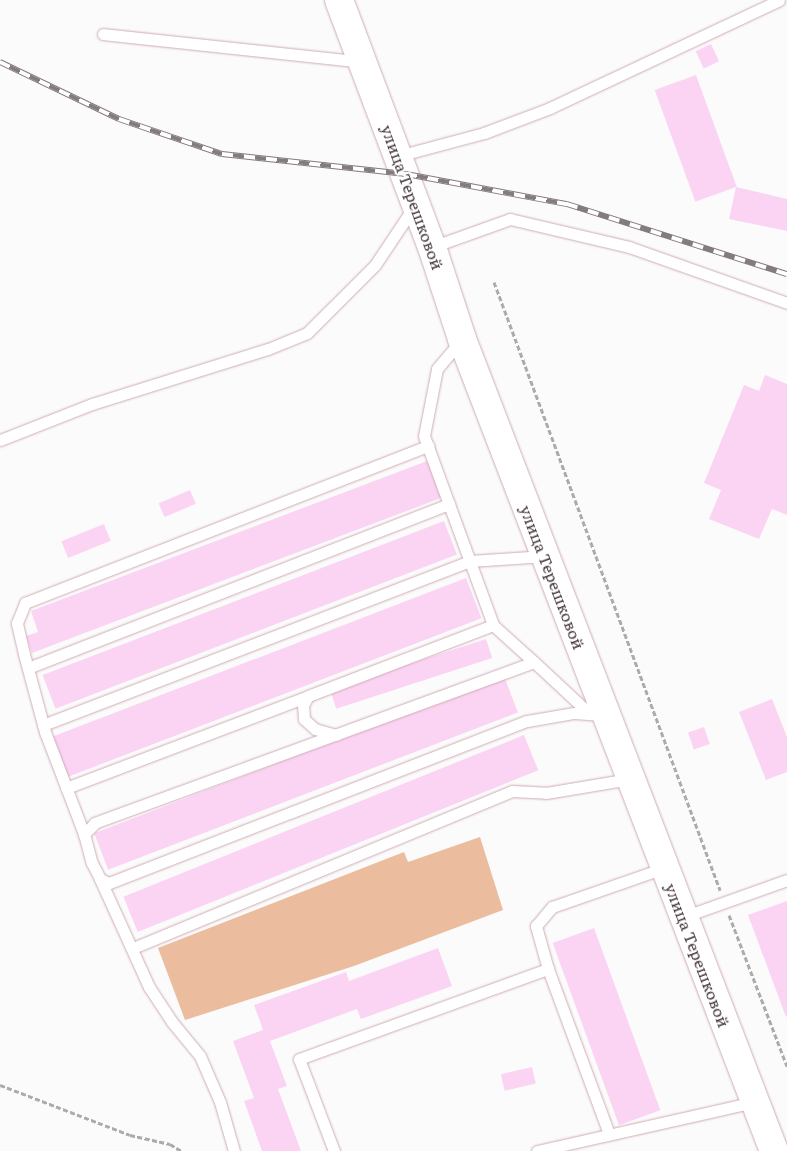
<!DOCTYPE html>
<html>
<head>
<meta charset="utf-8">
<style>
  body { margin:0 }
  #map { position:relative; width:787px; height:1151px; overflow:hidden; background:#fbfbfb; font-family:Literata,serif }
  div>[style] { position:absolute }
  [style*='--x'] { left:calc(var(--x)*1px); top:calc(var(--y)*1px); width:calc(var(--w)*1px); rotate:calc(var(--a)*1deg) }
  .green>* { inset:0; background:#ebbc9e }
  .building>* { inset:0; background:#fcd4f3; transform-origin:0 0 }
  .path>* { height:3px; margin-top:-1.5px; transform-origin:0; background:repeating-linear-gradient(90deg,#afa9aa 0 5px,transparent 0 7.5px) }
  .roads { filter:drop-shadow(0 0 1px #ceabb4) drop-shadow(0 0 1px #ceabb4) }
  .lane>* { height:11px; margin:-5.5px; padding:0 5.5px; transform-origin:5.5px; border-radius:5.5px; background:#fff }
  .secondary>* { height:28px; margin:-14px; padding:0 14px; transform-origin:14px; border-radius:14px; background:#fff }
  .rail>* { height:5.5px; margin-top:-2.75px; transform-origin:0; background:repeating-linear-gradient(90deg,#fff 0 11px,#847b7d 0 22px); box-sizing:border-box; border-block:1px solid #847b7d }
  span { translate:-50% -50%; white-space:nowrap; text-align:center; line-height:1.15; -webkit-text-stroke:4.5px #fff; paint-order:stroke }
  .street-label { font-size:16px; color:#45373b }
</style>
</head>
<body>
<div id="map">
  <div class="green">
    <div style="clip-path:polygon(480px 837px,503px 910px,354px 966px,185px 1020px,158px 948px,404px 852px,408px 862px)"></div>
  </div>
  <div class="building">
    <div style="left:711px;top:44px;width:19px;height:17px;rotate:65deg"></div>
    <div style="left:696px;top:75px;width:119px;height:44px;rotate:70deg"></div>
    <div style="clip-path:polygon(736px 187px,787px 199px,787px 231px,729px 219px)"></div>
    <div style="clip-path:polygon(765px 375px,787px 384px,787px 515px,772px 509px,759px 539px,709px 519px,721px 490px,704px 483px,744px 385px,759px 391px)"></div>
    <div style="clip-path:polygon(427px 461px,441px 498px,32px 653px,26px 636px,38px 632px,31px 611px)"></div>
    <div style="left:190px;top:490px;width:15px;height:34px;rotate:67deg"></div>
    <div style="left:444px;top:521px;width:36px;height:430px;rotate:69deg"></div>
    <div style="left:104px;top:524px;width:18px;height:46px;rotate:68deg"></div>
    <div style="left:466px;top:578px;width:43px;height:444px;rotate:69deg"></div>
    <div style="left:486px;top:639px;width:20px;height:164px;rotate:72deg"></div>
    <div style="left:504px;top:676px;width:39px;height:439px;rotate:69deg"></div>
    <div style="clip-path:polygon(772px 699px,787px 737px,787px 772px,766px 780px,739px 712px)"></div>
    <div style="left:704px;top:727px;width:18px;height:17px;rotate:71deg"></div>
    <div style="left:524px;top:735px;width:38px;height:432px;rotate:68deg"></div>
    <div style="clip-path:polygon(787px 901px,787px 1016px,786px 1017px,748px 915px)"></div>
    <div style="left:594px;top:928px;width:194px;height:44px;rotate:70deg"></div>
    <div style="clip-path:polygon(438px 948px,452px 986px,361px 1019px,357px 1009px,270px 1041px,287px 1086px,278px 1089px,301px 1151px,262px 1151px,244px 1101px,254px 1098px,233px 1041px,263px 1030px,254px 1005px,346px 972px,349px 981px)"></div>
    <div style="left:532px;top:1067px;width:17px;height:32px;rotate:77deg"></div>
  </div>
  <div class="path">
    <div style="--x:494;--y:282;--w:649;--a:69.61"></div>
    <div style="--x:729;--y:915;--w:162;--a:69"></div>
    <div style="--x:0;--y:1085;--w:139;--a:21"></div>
    <div style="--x:130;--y:1135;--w:41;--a:12.7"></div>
    <div style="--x:170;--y:1144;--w:13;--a:32"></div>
  </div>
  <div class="roads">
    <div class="lane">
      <div style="--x:103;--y:34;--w:262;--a:6.1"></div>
      <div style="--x:398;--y:156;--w:89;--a:-15"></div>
      <div style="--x:484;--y:133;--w:71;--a:-20.7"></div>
      <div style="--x:550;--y:108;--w:253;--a:-25.2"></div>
      <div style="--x:432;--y:247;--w:83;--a:-19.7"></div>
      <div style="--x:510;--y:219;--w:122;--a:13.2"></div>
      <div style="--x:629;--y:247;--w:168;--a:19.5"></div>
      <div style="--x:462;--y:339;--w:39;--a:130"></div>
      <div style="--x:437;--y:369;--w:68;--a:101"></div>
      <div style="--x:424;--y:436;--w:201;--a:69.9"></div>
      <div style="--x:0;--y:440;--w:99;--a:-21.4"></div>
      <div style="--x:92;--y:404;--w:184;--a:-17.4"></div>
      <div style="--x:268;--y:349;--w:42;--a:-22.3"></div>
      <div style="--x:307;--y:333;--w:96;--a:-45"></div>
      <div style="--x:375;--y:265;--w:72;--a:-56.3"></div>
      <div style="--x:28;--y:668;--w:452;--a:-21.3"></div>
      <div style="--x:590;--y:714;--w:76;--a:-137.1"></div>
      <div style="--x:534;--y:662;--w:468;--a:159.9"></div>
      <div style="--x:95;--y:823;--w:16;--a:135"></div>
      <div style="--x:84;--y:834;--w:30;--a:75"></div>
      <div style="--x:92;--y:863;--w:18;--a:63"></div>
      <div style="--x:100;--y:879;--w:10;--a:24"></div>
      <div style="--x:109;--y:883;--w:448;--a:-21.2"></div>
      <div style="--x:527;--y:721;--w:48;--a:-9.7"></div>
      <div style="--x:574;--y:713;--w:32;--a:4"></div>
      <div style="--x:43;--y:725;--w:457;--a:-21"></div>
      <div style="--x:470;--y:561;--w:75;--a:-3.8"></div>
      <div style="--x:336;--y:735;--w:22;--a:-164"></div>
      <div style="--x:315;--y:729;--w:15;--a:-138"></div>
      <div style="--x:304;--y:719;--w:14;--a:-94"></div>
      <div style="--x:303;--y:705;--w:10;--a:-61"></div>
      <div style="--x:308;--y:696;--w:198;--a:-21"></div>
      <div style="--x:493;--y:625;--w:55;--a:42.1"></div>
      <div style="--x:66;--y:788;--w:259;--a:-20.8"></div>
      <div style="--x:84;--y:834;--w:109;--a:-110.9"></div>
      <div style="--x:45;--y:732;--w:81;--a:-105.1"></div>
      <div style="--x:24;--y:654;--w:32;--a:-103"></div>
      <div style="--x:17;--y:623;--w:22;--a:-68"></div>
      <div style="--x:25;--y:603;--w:433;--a:-21.3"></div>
      <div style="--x:100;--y:879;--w:119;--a:65.6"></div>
      <div style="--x:149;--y:987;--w:42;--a:56.7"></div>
      <div style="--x:172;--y:1022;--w:44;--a:50.5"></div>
      <div style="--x:200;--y:1056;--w:50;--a:66.5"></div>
      <div style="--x:220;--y:1102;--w:51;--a:74.1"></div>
      <div style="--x:683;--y:917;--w:110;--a:-19.6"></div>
      <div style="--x:133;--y:948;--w:410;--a:-22.5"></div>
      <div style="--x:512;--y:791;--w:34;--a:3"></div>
      <div style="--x:546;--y:793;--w:85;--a:-9.5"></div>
      <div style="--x:548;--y:969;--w:45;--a:-105.6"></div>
      <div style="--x:536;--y:926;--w:25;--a:-50"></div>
      <div style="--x:552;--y:907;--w:119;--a:-19.2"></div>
      <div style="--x:334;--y:1151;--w:98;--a:-110.8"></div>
      <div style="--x:299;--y:1059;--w:265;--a:-19.9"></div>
      <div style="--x:548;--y:969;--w:176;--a:69.7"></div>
      <div style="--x:537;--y:1151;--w:223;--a:-12.7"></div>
    </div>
    <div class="secondary">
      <div style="--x:339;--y:0;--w:264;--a:69.4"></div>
      <div style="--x:432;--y:247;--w:97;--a:71.9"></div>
      <div style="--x:462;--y:339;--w:870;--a:68.98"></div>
    </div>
  </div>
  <div class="rail">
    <div style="--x:0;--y:62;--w:132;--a:25.6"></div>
    <div style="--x:119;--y:119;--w:109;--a:18.8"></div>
    <div style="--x:222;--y:154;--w:185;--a:6.2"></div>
    <div style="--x:406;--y:174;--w:164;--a:10.6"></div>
    <div style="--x:567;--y:204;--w:231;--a:17.7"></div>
  </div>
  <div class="street-label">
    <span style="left:413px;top:197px;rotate:70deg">улица Терешковой</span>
    <span style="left:553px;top:577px;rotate:69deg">улица Терешковой</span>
    <span style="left:698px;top:955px;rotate:69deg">улица Терешковой</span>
  </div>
</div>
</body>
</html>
